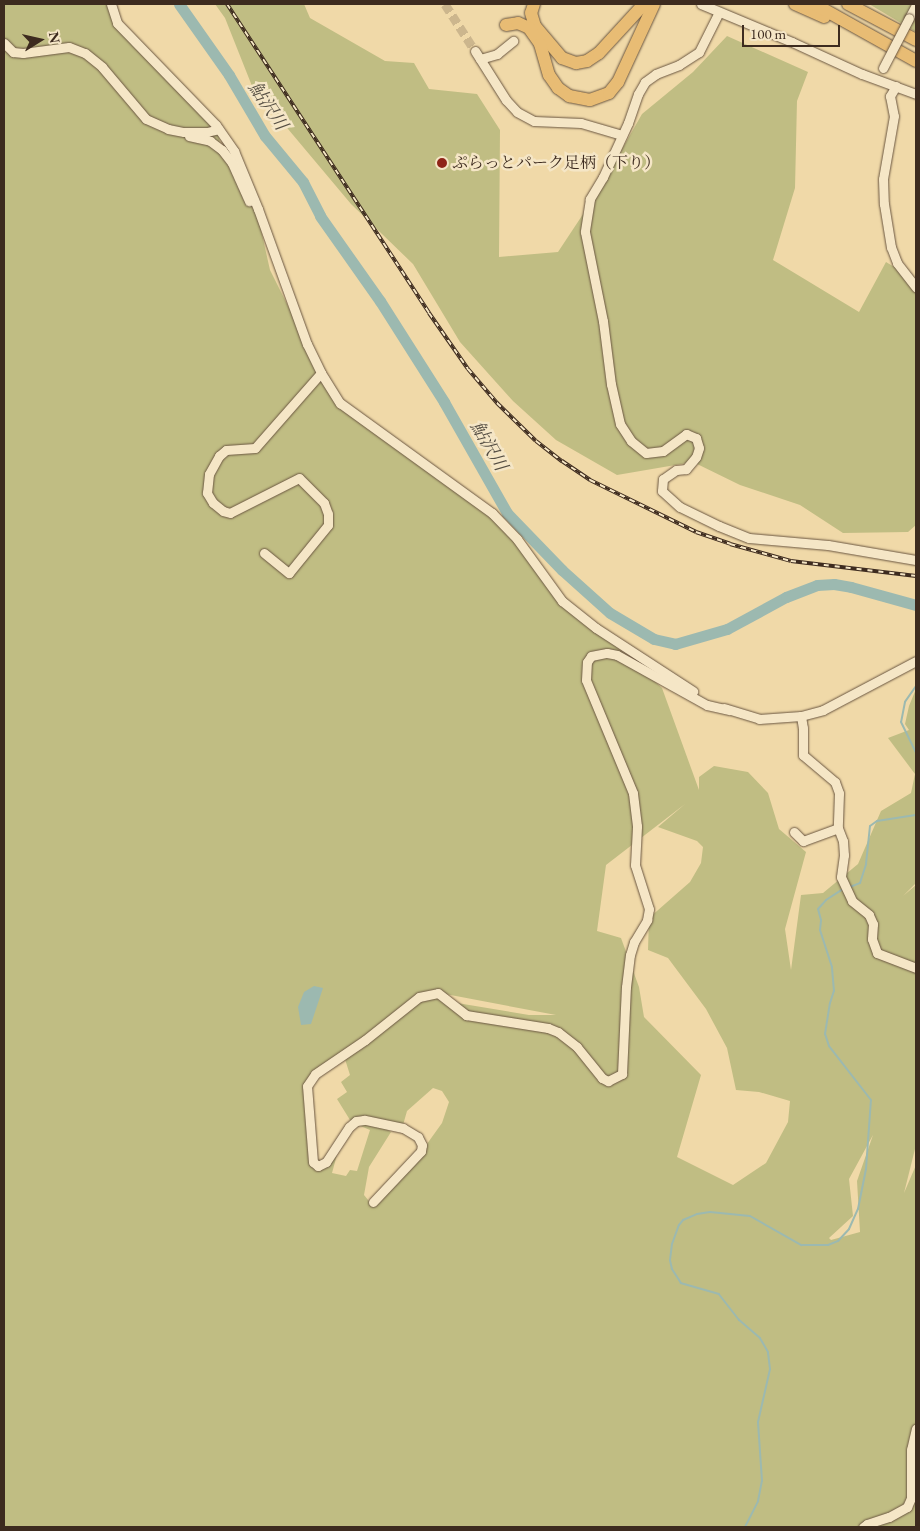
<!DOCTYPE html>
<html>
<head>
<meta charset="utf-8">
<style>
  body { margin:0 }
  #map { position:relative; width:920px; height:1531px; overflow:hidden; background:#f0d9a8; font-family:"EB Garamond","Noto Serif JP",serif }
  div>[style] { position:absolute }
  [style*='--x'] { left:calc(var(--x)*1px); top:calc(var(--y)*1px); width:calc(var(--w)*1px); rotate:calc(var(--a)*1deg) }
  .green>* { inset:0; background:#c0bd83 }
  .water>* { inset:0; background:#9cb9b0 }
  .stream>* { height:2px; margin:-1px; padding:0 1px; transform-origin:1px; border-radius:1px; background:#9cb9b0 }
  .river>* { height:11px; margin:-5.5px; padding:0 5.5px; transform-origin:5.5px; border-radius:5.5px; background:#9cb9b0 }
  .minor-tunnel>* { height:9px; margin-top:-4.5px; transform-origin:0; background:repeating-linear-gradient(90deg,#ccb68d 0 9px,transparent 0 13.5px) }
  .roads { filter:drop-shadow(0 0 1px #6a5641) drop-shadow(0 0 1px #6a5641) }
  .minor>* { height:9px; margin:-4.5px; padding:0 4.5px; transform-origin:4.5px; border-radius:4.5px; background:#f5e6c6 }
  .highway>* { height:12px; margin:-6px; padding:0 6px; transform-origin:6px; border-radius:6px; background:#e8bc74 }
  .rail>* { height:4px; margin-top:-2px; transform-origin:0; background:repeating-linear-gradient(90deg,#f5e6c6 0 5.5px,#3d2b1f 0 11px); box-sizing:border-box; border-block:1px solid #3d2b1f }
  .bridges { filter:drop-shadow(0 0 1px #6a5641) drop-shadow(0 0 1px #6a5641) }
  .minor-bridge>* { height:9px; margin:-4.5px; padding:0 4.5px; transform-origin:4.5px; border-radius:4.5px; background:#f5e6c6 }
  .dots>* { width:14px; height:14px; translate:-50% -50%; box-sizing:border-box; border:2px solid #f5e6c6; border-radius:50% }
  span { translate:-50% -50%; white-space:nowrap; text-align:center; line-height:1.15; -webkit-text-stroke:5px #f5e6c6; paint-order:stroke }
  .poi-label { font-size:16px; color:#3d2b1f }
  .left { translate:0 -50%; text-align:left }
  .water-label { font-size:18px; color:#554e43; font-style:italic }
  .frame { position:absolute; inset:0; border:5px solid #3d2b1f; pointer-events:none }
  .north { position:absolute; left:15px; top:15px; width:50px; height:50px; -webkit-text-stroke:4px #f5e6c6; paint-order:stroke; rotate:80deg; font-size:14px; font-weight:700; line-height:20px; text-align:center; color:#3d2b1f }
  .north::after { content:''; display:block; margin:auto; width:18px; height:22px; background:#3d2b1f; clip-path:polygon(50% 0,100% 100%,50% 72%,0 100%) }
  .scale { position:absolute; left:742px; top:25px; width:98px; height:22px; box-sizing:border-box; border:2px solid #3d2b1f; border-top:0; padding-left:6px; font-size:15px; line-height:18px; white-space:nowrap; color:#3d2b1f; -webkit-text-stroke:4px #f5e6c6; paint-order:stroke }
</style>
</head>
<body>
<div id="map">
  <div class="green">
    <div style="clip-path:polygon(evenodd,4px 4px,108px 4px,141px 47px,219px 129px,220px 151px,245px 174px,257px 212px,270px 270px,307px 344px,323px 383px,367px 422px,500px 521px,555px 591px,662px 688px,699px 790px,699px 777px,714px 766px,748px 772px,768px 793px,779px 829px,806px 852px,785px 929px,791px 970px,801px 895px,823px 893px,858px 864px,881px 811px,911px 793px,915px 774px,888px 738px,909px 730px,905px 724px,909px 706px,916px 689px,916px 883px,903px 896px,916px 885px,916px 1145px,904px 1193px,916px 1165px,916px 1527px,4px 1527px,4px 4px,685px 804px,658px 827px,697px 841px,703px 847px,701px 863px,690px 882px,649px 918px,648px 950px,668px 958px,706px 1009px,727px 1048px,736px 1090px,759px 1092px,790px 1101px,788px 1122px,766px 1163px,733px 1185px,677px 1157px,701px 1075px,644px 1017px,639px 987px,621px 938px,597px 931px,606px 865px,685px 804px,4px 4px,440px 993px,556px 1015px,529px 1015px,451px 1002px,440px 993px,4px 4px,344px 1056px,350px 1075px,341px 1082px,347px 1092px,337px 1099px,350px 1120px,403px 1125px,407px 1111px,433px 1088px,442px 1091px,449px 1102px,442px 1123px,404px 1176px,373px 1206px,364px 1195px,369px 1167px,391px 1132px,383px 1127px,367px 1123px,358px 1125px,370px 1130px,357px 1171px,350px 1170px,346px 1176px,332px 1173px,338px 1151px,315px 1167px,307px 1086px,328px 1065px,344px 1056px,4px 4px,873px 1135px,857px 1181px,860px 1232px,831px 1240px,829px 1238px,853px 1216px,849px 1179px,873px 1135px)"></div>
    <div style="clip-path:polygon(215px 4px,304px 4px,310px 18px,385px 61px,414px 63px,429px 89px,477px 94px,500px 130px,499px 257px,558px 252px,597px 193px,642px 114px,693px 72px,727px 36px,808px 72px,797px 101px,795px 188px,773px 260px,859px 312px,886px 262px,916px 280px,916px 525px,908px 532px,843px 533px,800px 505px,740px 485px,693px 462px,617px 475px,556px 440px,513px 401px,460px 342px,413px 264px,351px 204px,252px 86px,225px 18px)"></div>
    <div style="clip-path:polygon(869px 4px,916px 4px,916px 32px)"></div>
  </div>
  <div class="water">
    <div style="clip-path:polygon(314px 986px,323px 988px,311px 1024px,301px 1025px,298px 1007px,304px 992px)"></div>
  </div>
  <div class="stream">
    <div style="--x:916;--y:686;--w:19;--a:125"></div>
    <div style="--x:905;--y:702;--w:20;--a:101"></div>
    <div style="--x:901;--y:722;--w:34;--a:64"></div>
    <div style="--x:850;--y:887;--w:11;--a:-22"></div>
    <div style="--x:860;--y:883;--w:20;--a:-72"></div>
    <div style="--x:866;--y:864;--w:38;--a:-84"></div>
    <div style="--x:870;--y:826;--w:9;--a:-36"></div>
    <div style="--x:877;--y:821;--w:39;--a:-9"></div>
    <div style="--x:745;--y:1527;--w:29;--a:-63"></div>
    <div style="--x:758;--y:1501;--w:20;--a:-79"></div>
    <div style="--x:762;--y:1481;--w:59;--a:-93.9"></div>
    <div style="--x:758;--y:1422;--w:54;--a:-77.2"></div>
    <div style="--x:770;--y:1369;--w:17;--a:-97"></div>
    <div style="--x:768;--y:1352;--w:16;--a:-120"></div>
    <div style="--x:760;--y:1338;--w:28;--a:-139"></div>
    <div style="--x:739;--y:1320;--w:33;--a:-128"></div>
    <div style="--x:719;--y:1294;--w:40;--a:-164"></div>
    <div style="--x:681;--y:1283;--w:17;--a:-123"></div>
    <div style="--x:672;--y:1269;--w:9;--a:-103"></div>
    <div style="--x:670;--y:1260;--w:16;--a:-83"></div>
    <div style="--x:672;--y:1244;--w:20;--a:-70"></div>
    <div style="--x:679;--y:1225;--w:6;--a:-51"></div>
    <div style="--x:683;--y:1220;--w:15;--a:-23"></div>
    <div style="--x:697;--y:1214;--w:13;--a:-9"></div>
    <div style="--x:710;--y:1212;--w:40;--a:5.7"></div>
    <div style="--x:750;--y:1216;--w:59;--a:29.6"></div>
    <div style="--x:801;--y:1245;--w:27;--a:0"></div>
    <div style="--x:828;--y:1245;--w:11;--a:-22"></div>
    <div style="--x:838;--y:1241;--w:16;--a:-47"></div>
    <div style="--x:849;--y:1229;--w:22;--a:-66"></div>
    <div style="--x:858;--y:1209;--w:41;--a:-78.7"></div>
    <div style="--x:866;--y:1169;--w:69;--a:-85.9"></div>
    <div style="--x:871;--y:1100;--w:68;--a:-127.9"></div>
    <div style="--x:829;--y:1046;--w:13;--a:-108"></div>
    <div style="--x:825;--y:1034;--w:31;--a:-81"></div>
    <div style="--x:830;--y:1003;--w:13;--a:-72"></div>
    <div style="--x:834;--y:991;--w:24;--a:-95"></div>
    <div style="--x:832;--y:967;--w:39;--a:-108"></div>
    <div style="--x:820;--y:930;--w:10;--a:-84"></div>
    <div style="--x:821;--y:920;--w:11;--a:-105"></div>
    <div style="--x:818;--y:909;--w:12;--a:-48"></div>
    <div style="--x:826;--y:900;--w:20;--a:-33"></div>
  </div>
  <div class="river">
    <div style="--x:179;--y:4;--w:87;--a:54.8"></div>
    <div style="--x:229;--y:75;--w:71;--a:59.5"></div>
    <div style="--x:265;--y:136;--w:60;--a:50.4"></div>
    <div style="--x:303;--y:182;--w:38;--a:63"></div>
    <div style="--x:320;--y:216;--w:104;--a:54.8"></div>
    <div style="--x:380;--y:301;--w:120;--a:57.6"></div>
    <div style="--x:444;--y:402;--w:128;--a:60.4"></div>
    <div style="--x:507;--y:513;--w:79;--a:46"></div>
    <div style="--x:562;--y:570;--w:64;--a:41.9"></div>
    <div style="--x:610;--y:613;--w:51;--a:30.6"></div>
    <div style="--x:654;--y:639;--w:22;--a:13"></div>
    <div style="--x:675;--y:644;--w:54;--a:-16.1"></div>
    <div style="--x:727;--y:629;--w:67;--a:-28.5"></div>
    <div style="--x:786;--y:597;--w:33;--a:-21"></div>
    <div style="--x:817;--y:585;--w:17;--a:-3"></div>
    <div style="--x:834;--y:584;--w:17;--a:10"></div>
    <div style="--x:851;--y:587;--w:67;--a:15.5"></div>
  </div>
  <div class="minor-tunnel">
    <div style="--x:445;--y:4;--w:56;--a:57.4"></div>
  </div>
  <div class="roads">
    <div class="minor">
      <div style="--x:111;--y:4;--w:20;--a:72"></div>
      <div style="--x:117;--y:23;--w:142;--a:45.9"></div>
      <div style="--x:216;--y:125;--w:32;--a:55"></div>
      <div style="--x:234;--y:151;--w:63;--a:67.5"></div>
      <div style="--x:258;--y:209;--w:144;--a:70.1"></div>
      <div style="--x:307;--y:344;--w:32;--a:64"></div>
      <div style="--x:321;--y:373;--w:36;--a:58"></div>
      <div style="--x:340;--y:403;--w:188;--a:35.9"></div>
      <div style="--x:492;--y:513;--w:36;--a:46"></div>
      <div style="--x:517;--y:539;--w:77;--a:54"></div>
      <div style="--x:562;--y:601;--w:43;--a:38.5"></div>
      <div style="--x:596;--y:628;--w:116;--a:33"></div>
      <div style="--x:701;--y:4;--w:99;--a:22.7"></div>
      <div style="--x:792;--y:42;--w:77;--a:24.6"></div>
      <div style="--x:862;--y:74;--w:58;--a:20.3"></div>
      <div style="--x:719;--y:12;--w:45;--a:116.6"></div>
      <div style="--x:699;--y:52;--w:24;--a:147"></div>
      <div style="--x:679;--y:65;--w:25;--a:159"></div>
      <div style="--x:656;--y:74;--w:14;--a:144"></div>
      <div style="--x:645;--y:82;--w:14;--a:120"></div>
      <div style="--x:638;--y:94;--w:31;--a:109"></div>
      <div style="--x:628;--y:123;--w:60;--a:114.8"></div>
      <div style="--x:603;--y:177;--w:26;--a:121"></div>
      <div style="--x:590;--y:199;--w:33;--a:99"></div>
      <div style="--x:585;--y:232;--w:91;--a:78.6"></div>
      <div style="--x:603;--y:321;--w:64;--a:82.8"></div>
      <div style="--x:611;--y:384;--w:41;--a:77.3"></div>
      <div style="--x:620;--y:424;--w:20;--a:57"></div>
      <div style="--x:631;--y:441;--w:19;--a:39"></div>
      <div style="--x:646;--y:453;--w:17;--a:-7"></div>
      <div style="--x:663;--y:451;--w:29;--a:-36"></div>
      <div style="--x:686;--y:434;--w:11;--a:22"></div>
      <div style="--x:696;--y:438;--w:10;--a:73"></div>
      <div style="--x:699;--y:448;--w:9;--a:108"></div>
      <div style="--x:696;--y:457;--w:16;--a:130"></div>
      <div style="--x:686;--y:469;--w:10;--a:174"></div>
      <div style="--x:676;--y:470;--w:16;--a:145"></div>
      <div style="--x:663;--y:479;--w:12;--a:95"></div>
      <div style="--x:662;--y:491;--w:24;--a:42"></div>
      <div style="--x:680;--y:507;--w:43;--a:26"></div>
      <div style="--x:719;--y:526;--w:32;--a:22"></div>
      <div style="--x:749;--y:538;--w:79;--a:5.1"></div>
      <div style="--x:828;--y:545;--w:89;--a:9.7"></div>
      <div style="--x:909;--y:18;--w:15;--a:-62"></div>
      <div style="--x:4;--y:43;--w:13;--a:45"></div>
      <div style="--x:13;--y:52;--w:10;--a:6"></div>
      <div style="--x:23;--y:53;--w:46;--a:-7.4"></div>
      <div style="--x:69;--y:47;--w:17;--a:21"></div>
      <div style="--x:85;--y:53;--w:22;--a:39"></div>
      <div style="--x:102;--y:67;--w:68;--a:49.8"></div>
      <div style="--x:146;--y:119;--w:24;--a:24"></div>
      <div style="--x:168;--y:129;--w:16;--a:11"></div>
      <div style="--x:184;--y:132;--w:23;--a:0"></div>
      <div style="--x:207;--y:132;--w:12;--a:-14"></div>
      <div style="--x:475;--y:51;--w:58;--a:57.7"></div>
      <div style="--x:506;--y:100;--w:16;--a:47"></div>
      <div style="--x:517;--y:112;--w:19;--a:28"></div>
      <div style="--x:534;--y:121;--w:47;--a:2.4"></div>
      <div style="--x:581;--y:123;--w:43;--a:16.3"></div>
      <div style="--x:480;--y:59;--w:18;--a:-16"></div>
      <div style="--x:497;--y:54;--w:21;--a:-39"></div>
      <div style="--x:896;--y:86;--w:12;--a:121"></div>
      <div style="--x:890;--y:96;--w:20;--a:79"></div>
      <div style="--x:894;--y:116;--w:64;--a:99.9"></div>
      <div style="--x:883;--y:179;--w:25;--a:88"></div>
      <div style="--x:884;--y:204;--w:44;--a:80.8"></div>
      <div style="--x:891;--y:247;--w:17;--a:69"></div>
      <div style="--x:897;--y:263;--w:31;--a:52"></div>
      <div style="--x:189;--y:136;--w:22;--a:13"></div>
      <div style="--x:210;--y:141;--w:15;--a:37"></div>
      <div style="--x:222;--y:150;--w:16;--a:52"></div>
      <div style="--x:232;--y:163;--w:42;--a:65.9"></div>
      <div style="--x:264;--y:553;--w:32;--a:39"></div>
      <div style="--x:289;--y:573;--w:62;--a:-50.9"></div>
      <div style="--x:328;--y:525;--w:11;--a:-90"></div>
      <div style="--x:328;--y:514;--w:12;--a:-110"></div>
      <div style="--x:324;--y:503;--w:35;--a:-135"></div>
      <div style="--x:299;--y:478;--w:77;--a:153.1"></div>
      <div style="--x:230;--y:513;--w:7;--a:-164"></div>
      <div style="--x:223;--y:511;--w:13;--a:-141"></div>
      <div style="--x:213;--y:503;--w:12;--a:-121"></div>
      <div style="--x:207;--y:493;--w:19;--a:-84"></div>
      <div style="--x:209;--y:474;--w:21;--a:-61"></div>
      <div style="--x:219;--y:456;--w:9;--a:-41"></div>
      <div style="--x:226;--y:450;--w:29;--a:-4"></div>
      <div style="--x:255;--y:448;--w:100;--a:-48.7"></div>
      <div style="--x:724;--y:708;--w:37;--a:17"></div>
      <div style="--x:759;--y:719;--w:42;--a:-4.1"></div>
      <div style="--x:801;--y:716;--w:23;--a:-15"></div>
      <div style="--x:823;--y:710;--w:105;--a:-27.8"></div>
      <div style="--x:801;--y:716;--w:12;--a:81"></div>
      <div style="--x:803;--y:728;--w:27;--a:90"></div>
      <div style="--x:803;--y:755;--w:42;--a:40.2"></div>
      <div style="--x:835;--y:782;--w:12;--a:70"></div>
      <div style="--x:839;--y:793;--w:35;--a:92"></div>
      <div style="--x:838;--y:828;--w:14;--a:69"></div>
      <div style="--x:843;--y:841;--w:14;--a:86"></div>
      <div style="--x:844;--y:855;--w:22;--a:98"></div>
      <div style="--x:841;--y:877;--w:26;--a:65"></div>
      <div style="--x:852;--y:901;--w:22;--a:39"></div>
      <div style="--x:869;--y:915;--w:10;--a:66"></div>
      <div style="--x:873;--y:924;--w:15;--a:94"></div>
      <div style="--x:872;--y:939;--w:15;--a:70"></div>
      <div style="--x:877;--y:953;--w:42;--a:21"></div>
      <div style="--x:794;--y:832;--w:13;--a:45"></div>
      <div style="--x:803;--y:841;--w:37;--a:-20"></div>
      <div style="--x:373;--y:1202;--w:70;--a:-46.7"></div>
      <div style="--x:421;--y:1151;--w:6;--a:-81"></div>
      <div style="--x:422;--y:1145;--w:9;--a:-117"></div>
      <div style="--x:418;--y:1137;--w:17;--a:-149"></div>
      <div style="--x:403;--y:1128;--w:40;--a:-168"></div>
      <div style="--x:364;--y:1120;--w:8;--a:173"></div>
      <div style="--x:356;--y:1121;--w:9;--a:139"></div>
      <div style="--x:349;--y:1127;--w:42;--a:123.3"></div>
      <div style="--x:326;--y:1162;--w:9;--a:153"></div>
      <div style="--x:318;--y:1166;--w:6;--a:-141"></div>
      <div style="--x:313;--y:1162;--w:76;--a:-94.5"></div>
      <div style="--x:307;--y:1086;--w:14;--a:-56"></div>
      <div style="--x:315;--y:1074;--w:60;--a:-34.2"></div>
      <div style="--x:365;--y:1040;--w:69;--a:-38.5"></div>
      <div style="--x:419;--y:997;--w:19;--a:-12"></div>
      <div style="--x:438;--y:993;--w:36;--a:38"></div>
      <div style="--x:466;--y:1015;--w:83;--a:9"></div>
      <div style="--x:548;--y:1028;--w:11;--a:22"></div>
      <div style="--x:558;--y:1032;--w:24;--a:38"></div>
      <div style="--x:577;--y:1047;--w:40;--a:51"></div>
      <div style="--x:602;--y:1078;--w:7;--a:27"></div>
      <div style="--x:608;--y:1081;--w:16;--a:-27"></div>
      <div style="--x:622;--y:1074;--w:87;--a:-87.4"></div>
      <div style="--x:626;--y:987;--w:32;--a:-83"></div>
      <div style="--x:630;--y:955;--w:14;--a:-73"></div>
      <div style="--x:634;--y:942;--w:26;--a:-59"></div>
      <div style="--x:647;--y:920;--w:11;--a:-80"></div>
      <div style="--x:649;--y:909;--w:46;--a:-107.7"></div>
      <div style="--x:635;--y:865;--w:39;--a:-87"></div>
      <div style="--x:637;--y:826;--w:33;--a:-97"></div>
      <div style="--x:633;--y:793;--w:122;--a:-112.6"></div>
      <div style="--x:586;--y:680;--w:18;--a:-87"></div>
      <div style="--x:587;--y:662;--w:7;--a:-56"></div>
      <div style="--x:591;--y:656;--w:16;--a:-11"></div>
      <div style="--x:607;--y:653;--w:10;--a:11"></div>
      <div style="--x:617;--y:655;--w:103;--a:29.1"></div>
      <div style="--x:707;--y:705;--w:23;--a:13"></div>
      <div style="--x:863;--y:1527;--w:5;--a:-37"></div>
      <div style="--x:867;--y:1524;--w:23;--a:-18"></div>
      <div style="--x:889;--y:1517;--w:21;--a:-29"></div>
      <div style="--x:907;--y:1507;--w:10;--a:-66"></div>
      <div style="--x:911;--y:1498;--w:48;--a:-90"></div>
      <div style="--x:911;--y:1450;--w:22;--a:-77"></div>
    </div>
    <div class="highway">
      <div style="--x:534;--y:4;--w:9;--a:108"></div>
      <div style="--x:531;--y:13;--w:14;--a:73"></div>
      <div style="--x:535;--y:26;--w:42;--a:49.8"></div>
      <div style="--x:562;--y:58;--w:15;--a:20"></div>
      <div style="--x:576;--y:63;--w:11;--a:-10"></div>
      <div style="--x:587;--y:61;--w:14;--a:-34"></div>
      <div style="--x:599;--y:53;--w:67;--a:-47.4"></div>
      <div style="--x:795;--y:4;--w:32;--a:24"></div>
      <div style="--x:814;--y:4;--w:117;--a:29.2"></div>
      <div style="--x:848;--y:4;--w:77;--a:27.9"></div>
      <div style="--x:506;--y:25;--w:12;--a:-9"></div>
      <div style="--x:518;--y:23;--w:12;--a:24"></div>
      <div style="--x:529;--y:28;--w:19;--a:55"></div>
      <div style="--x:540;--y:44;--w:32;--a:74"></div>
      <div style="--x:549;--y:75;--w:16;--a:55"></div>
      <div style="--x:558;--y:88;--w:14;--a:36"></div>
      <div style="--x:569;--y:96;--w:21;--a:11"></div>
      <div style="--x:590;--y:100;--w:20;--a:-20"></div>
      <div style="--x:609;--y:93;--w:14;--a:-51"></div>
      <div style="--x:618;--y:82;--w:86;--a:-65.2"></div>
    </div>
  </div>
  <div class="rail">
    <div style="--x:227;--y:4;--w:369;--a:56.8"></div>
    <div style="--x:429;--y:313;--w:68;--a:55.1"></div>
    <div style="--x:468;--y:369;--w:45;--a:49.5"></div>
    <div style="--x:497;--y:403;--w:54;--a:44.3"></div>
    <div style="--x:536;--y:441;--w:33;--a:38"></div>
    <div style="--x:562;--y:461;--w:34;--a:34"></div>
    <div style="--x:590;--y:480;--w:118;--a:26.1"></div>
    <div style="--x:696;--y:532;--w:36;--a:19"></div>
    <div style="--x:730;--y:544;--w:63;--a:15.6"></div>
    <div style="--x:791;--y:561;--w:126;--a:6.8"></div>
  </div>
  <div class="bridges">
    <div class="minor-bridge">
      <div style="--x:883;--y:68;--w:56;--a:-62.5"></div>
    </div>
  </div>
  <div class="dots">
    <div style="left:442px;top:163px;background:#8f2418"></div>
  </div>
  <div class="poi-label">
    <span class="left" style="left:452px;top:163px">ぷらっとパーク足柄（下り）</span>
  </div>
  <div class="water-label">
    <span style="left:268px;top:106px;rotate:56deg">鮎沢川</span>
    <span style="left:489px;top:446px;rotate:60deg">鮎沢川</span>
  </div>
  <div class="frame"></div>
  <div class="north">N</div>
  <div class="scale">100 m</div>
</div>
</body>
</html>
